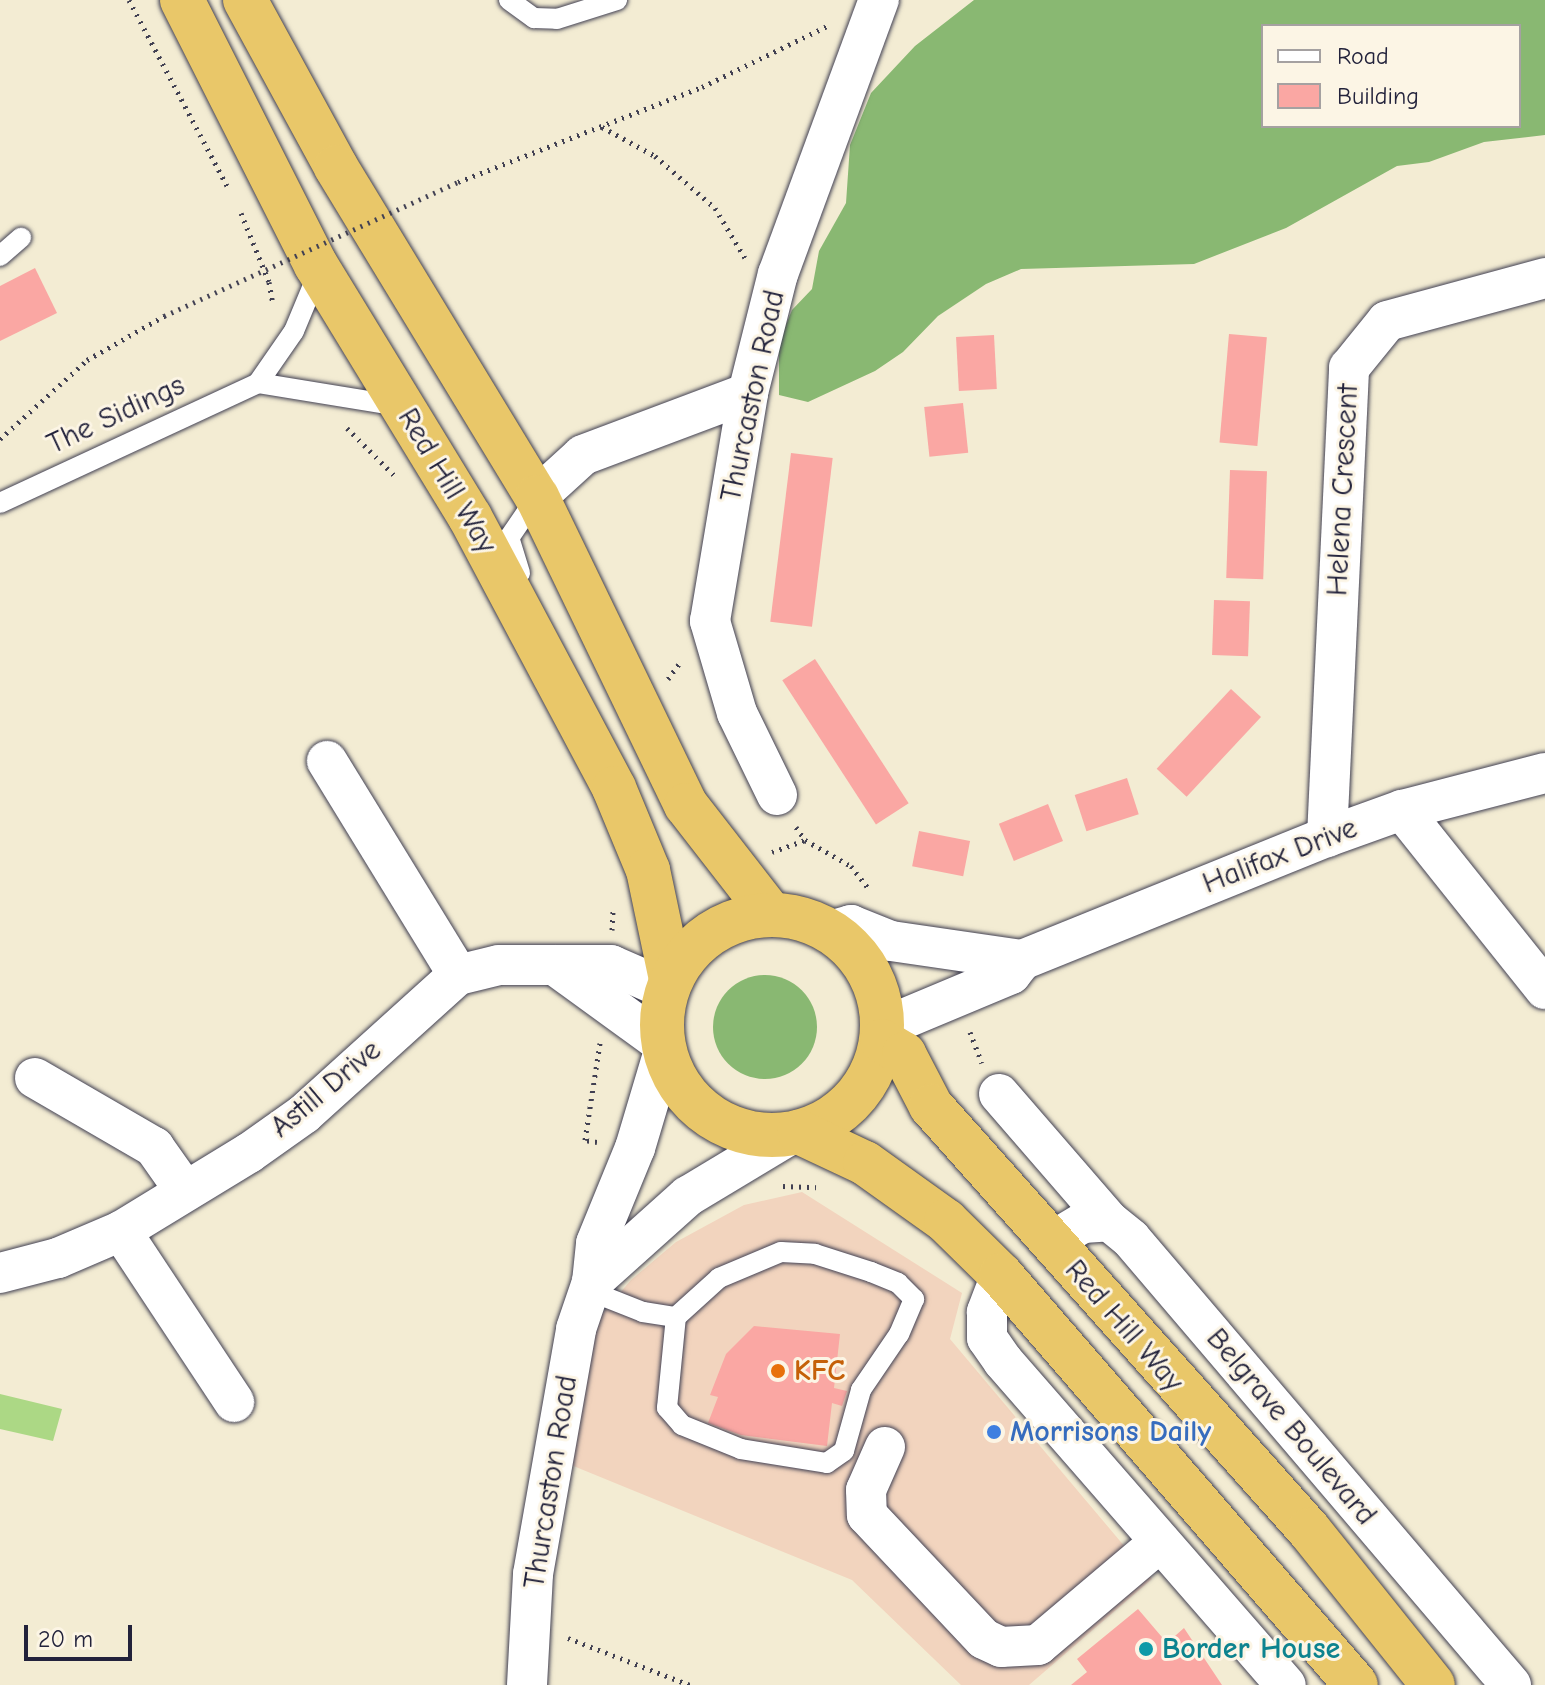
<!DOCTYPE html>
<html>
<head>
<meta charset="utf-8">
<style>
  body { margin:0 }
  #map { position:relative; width:1545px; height:1685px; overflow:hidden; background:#f3ecd3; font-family:"Comic Neue",sans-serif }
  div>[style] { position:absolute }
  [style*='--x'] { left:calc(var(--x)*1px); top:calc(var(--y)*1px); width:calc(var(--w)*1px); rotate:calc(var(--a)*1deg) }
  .built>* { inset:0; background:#f2d4be }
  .green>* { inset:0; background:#acd885 }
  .forest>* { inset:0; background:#89b872 }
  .round { border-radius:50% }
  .building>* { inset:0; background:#faa7a3; transform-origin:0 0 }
  .path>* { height:5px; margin-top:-2.5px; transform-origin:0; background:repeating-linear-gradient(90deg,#414052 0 2px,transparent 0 8px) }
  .roads { filter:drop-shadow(0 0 2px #414052) drop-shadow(0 0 2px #414052) }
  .service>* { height:20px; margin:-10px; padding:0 10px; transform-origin:10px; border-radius:10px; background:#fff }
  .minor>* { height:40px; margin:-20px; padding:0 20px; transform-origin:20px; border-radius:20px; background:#fff }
  .trunk>* { height:44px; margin:-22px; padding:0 22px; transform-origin:22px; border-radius:22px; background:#e9c769 }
  .trunk>.ring { margin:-22px; padding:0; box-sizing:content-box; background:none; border:44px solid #e9c769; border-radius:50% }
  .path-bridge>* { height:5px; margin-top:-2.5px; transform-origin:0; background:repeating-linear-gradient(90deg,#414052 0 2px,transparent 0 8px) }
  .dots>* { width:22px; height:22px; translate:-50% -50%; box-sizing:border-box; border:4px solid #fcf5e5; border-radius:50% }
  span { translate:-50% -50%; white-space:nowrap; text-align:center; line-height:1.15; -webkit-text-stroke:6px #fcf5e5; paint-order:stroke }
  .street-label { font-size:30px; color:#22223b }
  .food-label { font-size:30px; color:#c56008; font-weight:700 }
  .left { translate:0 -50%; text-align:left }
  .shop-label { font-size:30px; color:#366cbe; font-weight:700 }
  .culture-label { font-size:30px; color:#0d838f; font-weight:700 }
  .legend { position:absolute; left:1261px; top:24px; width:260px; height:104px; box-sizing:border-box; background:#fcf5e5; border:2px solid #a5a1a1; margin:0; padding:10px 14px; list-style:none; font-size:24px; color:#22223b }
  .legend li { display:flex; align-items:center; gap:16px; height:40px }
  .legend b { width:40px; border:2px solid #a5a1a1 }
  .scale { position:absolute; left:24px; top:1625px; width:108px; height:36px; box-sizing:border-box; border:4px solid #22223b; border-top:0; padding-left:10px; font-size:24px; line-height:28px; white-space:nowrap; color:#22223b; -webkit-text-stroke:6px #fcf5e5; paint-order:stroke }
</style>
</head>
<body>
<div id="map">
  <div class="built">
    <div style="clip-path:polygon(802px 1192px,962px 1293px,950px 1339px,1152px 1579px,1029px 1685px,961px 1685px,852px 1580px,571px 1465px,595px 1322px,631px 1280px,676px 1242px,744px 1205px)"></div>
  </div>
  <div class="green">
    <div style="clip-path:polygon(0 1394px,62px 1409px,53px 1441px,0 1429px)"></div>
  </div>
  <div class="forest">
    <div style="clip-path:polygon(evenodd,974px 0,1545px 0,1545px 135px,1484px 142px,1429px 162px,1397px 166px,1286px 228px,1194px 264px,1021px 269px,986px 284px,938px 316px,903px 352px,875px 371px,808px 402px,779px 395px,779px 342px,792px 310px,812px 289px,819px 251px,846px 203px,850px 145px,871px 93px,915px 46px,974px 0,1263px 26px,1519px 26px,1519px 126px,1263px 126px,1263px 26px)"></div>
    <div class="round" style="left:713px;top:975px;width:104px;height:104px"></div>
  </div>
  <div class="building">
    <div style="clip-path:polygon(35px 268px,57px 313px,0 341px,0 286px)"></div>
    <div style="left:1229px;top:334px;width:38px;height:109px;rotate:5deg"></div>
    <div style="left:994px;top:335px;width:54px;height:38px;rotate:87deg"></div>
    <div style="left:963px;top:403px;width:50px;height:39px;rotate:84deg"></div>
    <div style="left:791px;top:453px;width:42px;height:170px;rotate:7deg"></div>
    <div style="left:1230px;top:470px;width:37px;height:108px;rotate:2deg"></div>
    <div style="left:1214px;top:600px;width:36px;height:55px;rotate:2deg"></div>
    <div style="left:815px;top:659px;width:172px;height:39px;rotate:57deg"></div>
    <div style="left:1231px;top:689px;width:41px;height:109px;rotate:43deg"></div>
    <div style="left:1127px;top:778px;width:38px;height:55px;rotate:72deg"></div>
    <div style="left:1048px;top:804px;width:40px;height:53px;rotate:68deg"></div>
    <div style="left:919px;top:831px;width:52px;height:36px;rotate:11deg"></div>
    <div style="clip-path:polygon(754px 1326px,840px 1334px,834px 1388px,847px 1391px,842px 1406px,832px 1403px,827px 1446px,741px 1435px,708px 1423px,718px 1397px,710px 1395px,726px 1354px)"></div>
    <div style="clip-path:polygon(1138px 1609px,1167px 1643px,1184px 1628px,1222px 1685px,1071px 1685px,1087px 1672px,1077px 1659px)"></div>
  </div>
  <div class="path">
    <div style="--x:129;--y:0;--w:215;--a:62.2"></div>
    <div style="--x:602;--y:127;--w:60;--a:28.7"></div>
    <div style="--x:655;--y:156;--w:79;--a:40.9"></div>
    <div style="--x:715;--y:208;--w:58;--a:59"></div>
    <div style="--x:458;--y:182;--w:262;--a:-21.3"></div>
    <div style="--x:702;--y:87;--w:141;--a:-26"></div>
    <div style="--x:241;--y:213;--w:74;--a:67.9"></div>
    <div style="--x:269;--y:282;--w:23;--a:80"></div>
    <div style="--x:347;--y:428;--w:66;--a:45"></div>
    <div style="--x:0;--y:439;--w:118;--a:-42.2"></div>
    <div style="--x:87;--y:360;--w:89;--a:-29.7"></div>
    <div style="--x:668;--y:679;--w:22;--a:-54"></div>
    <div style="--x:796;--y:827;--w:16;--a:55"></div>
    <div style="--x:805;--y:840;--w:53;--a:29.5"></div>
    <div style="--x:851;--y:866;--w:29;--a:52"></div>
    <div style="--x:772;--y:852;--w:35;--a:-20"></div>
    <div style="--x:612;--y:930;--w:22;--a:-87"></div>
    <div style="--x:970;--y:1032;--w:33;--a:69"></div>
    <div style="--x:597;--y:1142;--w:12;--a:-171"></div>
    <div style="--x:585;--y:1140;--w:98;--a:-81.2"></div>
    <div style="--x:783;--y:1186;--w:33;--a:2"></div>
    <div style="--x:568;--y:1638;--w:131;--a:21.1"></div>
  </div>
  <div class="roads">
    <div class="service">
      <div style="--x:509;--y:0;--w:31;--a:36"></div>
      <div style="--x:534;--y:18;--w:23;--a:2"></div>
      <div style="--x:557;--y:19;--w:63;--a:-17.6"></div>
      <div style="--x:0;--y:256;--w:28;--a:-41"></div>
      <div style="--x:258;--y:383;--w:63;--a:-55.3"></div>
      <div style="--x:294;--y:331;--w:65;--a:-67.4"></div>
      <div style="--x:0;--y:503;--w:285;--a:-24.9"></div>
      <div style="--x:258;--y:383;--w:143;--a:9.3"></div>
      <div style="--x:520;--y:573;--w:37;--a:-107"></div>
      <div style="--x:509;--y:538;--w:50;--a:-55.7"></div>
      <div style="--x:590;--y:1291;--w:57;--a:21.6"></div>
      <div style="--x:643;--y:1312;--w:33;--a:9"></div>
      <div style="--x:676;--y:1317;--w:58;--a:-42.2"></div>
      <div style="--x:719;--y:1278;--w:67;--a:-22.8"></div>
      <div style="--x:781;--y:1252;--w:34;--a:3"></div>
      <div style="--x:815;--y:1254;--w:59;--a:17.8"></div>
      <div style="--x:871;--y:1272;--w:29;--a:22"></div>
      <div style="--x:898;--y:1283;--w:23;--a:45"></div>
      <div style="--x:914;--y:1299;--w:38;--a:113"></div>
      <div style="--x:899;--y:1334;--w:68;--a:124.2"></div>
      <div style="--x:861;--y:1390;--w:63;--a:105.6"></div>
      <div style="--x:844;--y:1451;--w:21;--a:145"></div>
      <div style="--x:827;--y:1463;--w:87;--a:-170.8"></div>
      <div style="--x:741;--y:1449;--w:64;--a:-157.9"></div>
      <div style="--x:682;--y:1425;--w:23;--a:-131"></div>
      <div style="--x:667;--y:1408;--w:91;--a:-84.4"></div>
    </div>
    <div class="minor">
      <div style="--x:537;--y:497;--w:62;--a:-42.4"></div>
      <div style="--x:583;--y:455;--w:176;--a:-20.6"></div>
      <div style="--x:327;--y:761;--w:251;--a:58.5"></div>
      <div style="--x:777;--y:795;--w:91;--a:-116"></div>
      <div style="--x:737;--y:713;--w:96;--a:-106.4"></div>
      <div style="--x:710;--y:621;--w:231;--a:-80.5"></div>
      <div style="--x:748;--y:393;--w:123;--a:-75.9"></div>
      <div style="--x:778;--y:274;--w:292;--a:-69.8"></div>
      <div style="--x:1402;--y:810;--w:229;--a:51.4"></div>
      <div style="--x:1327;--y:837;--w:470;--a:-87.3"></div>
      <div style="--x:1349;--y:368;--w:60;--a:-51"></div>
      <div style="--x:1387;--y:321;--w:164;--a:-15.2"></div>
      <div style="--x:830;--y:931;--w:22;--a:-16"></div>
      <div style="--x:851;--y:925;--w:43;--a:21.8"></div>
      <div style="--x:891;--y:941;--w:132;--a:8.3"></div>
      <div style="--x:556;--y:966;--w:131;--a:36"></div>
      <div style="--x:882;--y:1028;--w:140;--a:-22.7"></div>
      <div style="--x:1011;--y:974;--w:18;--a:-52"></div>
      <div style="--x:1022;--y:960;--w:329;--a:-22"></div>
      <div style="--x:1327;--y:837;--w:80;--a:-19.8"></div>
      <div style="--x:1402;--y:810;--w:148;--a:-14.5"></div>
      <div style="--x:35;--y:1078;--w:138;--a:30.1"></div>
      <div style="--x:154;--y:1147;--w:54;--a:54.8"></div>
      <div style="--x:999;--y:1094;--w:168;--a:49.1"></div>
      <div style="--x:121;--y:1231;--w:205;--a:56.5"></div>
      <div style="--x:1051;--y:1242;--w:37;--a:-31"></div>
      <div style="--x:1083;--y:1223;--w:26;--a:-4"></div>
      <div style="--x:1109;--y:1221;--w:28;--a:39"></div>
      <div style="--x:1131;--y:1239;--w:586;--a:49.57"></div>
      <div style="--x:0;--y:1273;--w:60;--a:-14.5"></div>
      <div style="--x:58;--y:1258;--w:69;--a:-23.2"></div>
      <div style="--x:121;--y:1231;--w:150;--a:-31.4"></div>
      <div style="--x:249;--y:1153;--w:67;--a:-35.3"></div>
      <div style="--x:304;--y:1114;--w:207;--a:-42.1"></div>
      <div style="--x:458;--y:975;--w:42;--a:-13.7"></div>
      <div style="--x:499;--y:965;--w:112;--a:0"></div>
      <div style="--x:611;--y:965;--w:62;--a:23.7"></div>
      <div style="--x:1001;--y:1275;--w:40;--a:111"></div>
      <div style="--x:987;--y:1312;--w:26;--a:90"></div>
      <div style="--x:987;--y:1338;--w:28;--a:55"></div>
      <div style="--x:1003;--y:1361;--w:430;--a:48.9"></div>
      <div style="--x:592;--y:1282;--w:129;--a:-41.9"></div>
      <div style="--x:688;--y:1196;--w:120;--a:-31"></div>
      <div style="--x:885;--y:1447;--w:47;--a:113.8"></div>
      <div style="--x:866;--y:1490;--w:25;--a:88"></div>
      <div style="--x:867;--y:1515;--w:170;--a:46.7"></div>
      <div style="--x:984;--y:1639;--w:19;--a:25"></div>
      <div style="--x:1001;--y:1647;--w:37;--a:-3"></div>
      <div style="--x:1038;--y:1645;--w:160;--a:-40.2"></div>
      <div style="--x:527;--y:1685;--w:111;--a:-86.9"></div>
      <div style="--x:533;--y:1574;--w:249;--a:-80"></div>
      <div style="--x:576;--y:1329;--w:50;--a:-71.2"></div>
      <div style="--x:592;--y:1282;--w:39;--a:-84"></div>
      <div style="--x:596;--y:1243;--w:103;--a:-67.7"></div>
      <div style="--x:635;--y:1148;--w:101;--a:-73.4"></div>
    </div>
    <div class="trunk">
      <div style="--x:182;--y:0;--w:297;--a:63.2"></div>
      <div style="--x:316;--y:265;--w:295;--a:58.6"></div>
      <div style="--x:470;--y:517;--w:307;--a:62"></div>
      <div style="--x:614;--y:788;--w:89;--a:67.5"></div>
      <div style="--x:648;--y:870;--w:111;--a:78.1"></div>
      <div style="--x:245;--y:0;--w:190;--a:61.4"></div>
      <div style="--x:336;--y:167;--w:386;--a:58.7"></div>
      <div style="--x:537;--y:497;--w:342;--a:64.2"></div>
      <div style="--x:686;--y:805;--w:138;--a:52.1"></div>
      <div class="ring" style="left:662px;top:915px;width:176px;height:176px"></div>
      <div style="--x:882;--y:1041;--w:26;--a:31"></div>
      <div style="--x:904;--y:1054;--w:59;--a:62.6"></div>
      <div style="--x:931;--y:1106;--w:568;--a:48.28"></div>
      <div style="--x:1309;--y:1530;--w:198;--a:51.3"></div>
      <div style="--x:799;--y:1132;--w:73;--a:25.2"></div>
      <div style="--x:865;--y:1163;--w:100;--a:35.6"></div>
      <div style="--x:946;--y:1221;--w:77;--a:44.5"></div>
      <div style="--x:1001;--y:1275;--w:542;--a:49.11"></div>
    </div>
  </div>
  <div class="path-bridge">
    <div style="--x:164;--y:316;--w:323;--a:-24.5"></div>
  </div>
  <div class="dots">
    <div style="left:778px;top:1371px;background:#e8710a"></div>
    <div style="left:994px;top:1432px;background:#3f7fe0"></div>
    <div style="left:1146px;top:1649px;background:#0f9aa8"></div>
  </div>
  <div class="street-label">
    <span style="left:753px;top:396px;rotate:-78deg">Thurcaston Road</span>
    <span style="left:116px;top:415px;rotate:-25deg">The Sidings</span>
    <span style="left:447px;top:481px;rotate:59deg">Red Hill Way</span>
    <span style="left:1343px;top:490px;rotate:-87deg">Helena Crescent</span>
    <span style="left:1280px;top:856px;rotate:-21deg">Halifax Drive</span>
    <span style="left:326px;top:1089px;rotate:-40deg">Astill Drive</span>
    <span style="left:1124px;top:1326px;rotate:49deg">Red Hill Way</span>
    <span style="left:1291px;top:1427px;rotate:50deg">Belgrave Boulevard</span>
    <span style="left:551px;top:1482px;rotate:-81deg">Thurcaston Road</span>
  </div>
  <div class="food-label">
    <span class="left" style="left:794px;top:1371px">KFC</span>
  </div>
  <div class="shop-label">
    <span class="left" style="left:1010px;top:1432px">Morrisons Daily</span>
  </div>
  <div class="culture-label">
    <span class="left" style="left:1162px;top:1649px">Border House</span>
  </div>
  <ul class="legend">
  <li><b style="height:10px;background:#fff"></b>Road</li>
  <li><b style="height:22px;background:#faa7a3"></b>Building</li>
  </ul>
  <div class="scale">20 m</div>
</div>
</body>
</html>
